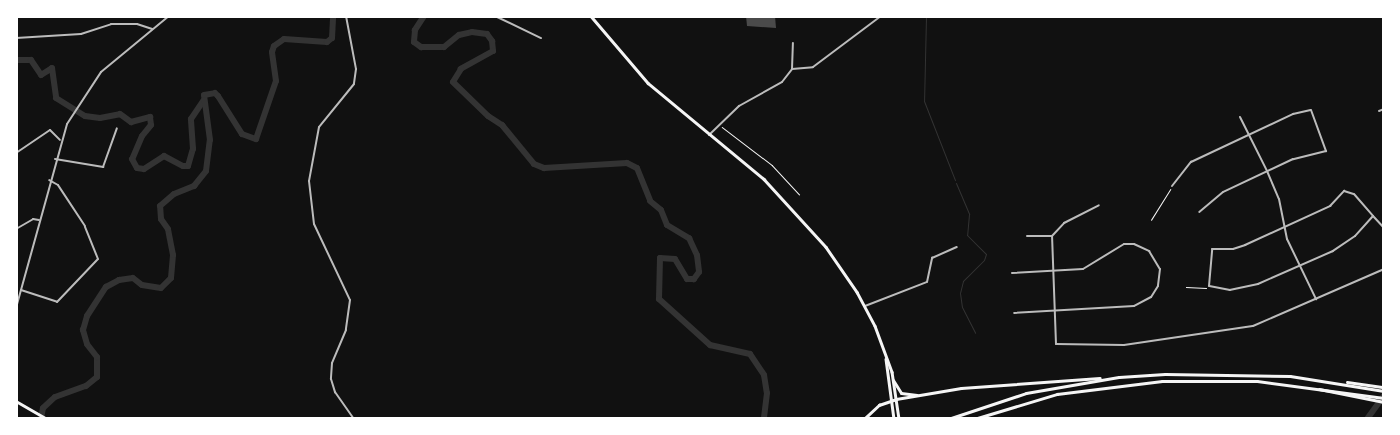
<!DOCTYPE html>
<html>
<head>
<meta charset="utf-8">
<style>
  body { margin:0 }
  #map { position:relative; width:1400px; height:435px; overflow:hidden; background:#111; font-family:Rubik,sans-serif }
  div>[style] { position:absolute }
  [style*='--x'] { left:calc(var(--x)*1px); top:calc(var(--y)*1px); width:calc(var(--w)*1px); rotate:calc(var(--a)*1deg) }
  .stream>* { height:1px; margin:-0.5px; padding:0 0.5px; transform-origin:0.5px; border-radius:0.5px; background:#333 }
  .river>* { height:6px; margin:-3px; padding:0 3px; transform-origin:3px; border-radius:3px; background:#333 }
  .building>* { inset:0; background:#4a4a4a }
  .path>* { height:0.5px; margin:-0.25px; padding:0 0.25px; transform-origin:0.25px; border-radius:0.25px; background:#f5f5f5 }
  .minor>* { height:2px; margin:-1px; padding:0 1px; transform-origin:1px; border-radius:1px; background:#bcbcbc }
  .tertiary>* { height:2px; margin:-1px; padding:0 1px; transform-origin:1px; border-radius:1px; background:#bcbcbc }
  .primary>* { height:2.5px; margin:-1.25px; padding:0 1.25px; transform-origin:1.25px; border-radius:1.25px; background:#f5f5f5 }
  .trunk>* { height:2.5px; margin:-1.25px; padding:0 1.25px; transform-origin:1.25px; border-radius:1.25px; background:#f5f5f5 }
  .motorway>* { height:3px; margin:-1.5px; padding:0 1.5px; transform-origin:1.5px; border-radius:1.5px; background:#f5f5f5 }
  span { translate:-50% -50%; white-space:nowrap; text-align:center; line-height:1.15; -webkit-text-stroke:4.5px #fff; paint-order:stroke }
  .frame { position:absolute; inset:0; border:18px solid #fff; pointer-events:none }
</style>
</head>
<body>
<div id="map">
  <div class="stream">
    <div style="--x:926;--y:16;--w:85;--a:91.3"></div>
    <div style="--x:924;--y:101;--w:85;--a:68.6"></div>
    <div style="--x:956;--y:183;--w:34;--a:67"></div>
    <div style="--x:969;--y:214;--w:21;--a:95"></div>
    <div style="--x:967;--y:235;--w:27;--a:45"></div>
    <div style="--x:986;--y:254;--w:6;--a:108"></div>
    <div style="--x:984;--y:260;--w:30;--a:135"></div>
    <div style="--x:963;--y:281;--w:12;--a:104"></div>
    <div style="--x:960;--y:293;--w:14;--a:82"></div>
    <div style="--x:962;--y:307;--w:29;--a:63"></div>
  </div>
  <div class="river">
    <div style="--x:424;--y:16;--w:17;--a:123"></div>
    <div style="--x:415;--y:30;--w:12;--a:95"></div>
    <div style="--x:414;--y:42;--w:9;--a:36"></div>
    <div style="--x:421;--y:47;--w:23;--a:0"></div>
    <div style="--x:444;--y:47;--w:19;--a:-39"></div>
    <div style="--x:459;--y:35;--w:13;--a:-13"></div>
    <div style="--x:472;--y:32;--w:15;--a:8"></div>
    <div style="--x:487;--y:34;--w:9;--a:54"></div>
    <div style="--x:492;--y:41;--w:10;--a:84"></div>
    <div style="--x:493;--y:51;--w:37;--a:151"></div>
    <div style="--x:461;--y:69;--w:15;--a:122"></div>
    <div style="--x:453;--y:82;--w:49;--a:44.2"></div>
    <div style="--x:488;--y:116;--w:17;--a:33"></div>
    <div style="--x:502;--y:125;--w:50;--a:50.6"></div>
    <div style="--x:534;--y:164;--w:11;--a:22"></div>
    <div style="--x:544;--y:168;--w:83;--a:-3.4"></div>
    <div style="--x:627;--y:163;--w:11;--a:27"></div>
    <div style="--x:637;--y:168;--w:35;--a:68"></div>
    <div style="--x:650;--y:201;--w:14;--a:39"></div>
    <div style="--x:661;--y:210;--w:16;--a:68"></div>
    <div style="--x:667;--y:225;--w:26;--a:31"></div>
    <div style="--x:689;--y:238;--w:19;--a:65"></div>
    <div style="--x:697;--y:255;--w:17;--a:83"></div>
    <div style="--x:699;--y:272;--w:9;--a:126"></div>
    <div style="--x:694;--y:279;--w:7;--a:180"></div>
    <div style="--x:687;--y:279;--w:23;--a:-121"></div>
    <div style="--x:675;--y:259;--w:15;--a:-176"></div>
    <div style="--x:660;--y:258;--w:41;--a:91.4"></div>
    <div style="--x:659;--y:299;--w:69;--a:42"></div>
    <div style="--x:710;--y:345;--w:41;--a:12.7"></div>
    <div style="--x:750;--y:354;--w:25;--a:56"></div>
    <div style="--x:764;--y:375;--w:18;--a:81"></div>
    <div style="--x:767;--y:393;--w:26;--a:97"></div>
    <div style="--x:16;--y:60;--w:15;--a:0"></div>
    <div style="--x:31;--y:60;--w:18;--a:56"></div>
    <div style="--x:41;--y:75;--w:13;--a:-32"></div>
    <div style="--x:52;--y:68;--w:30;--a:82"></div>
    <div style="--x:56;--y:98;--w:34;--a:32"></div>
    <div style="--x:85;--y:116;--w:15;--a:8"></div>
    <div style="--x:100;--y:118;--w:20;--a:-11"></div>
    <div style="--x:120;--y:114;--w:14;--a:36"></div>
    <div style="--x:131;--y:122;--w:20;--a:-15"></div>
    <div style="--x:150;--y:117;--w:8;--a:83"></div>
    <div style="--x:151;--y:125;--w:14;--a:129"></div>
    <div style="--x:142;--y:136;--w:25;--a:113"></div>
    <div style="--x:132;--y:159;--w:10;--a:61"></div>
    <div style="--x:137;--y:168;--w:7;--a:8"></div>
    <div style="--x:144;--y:169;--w:24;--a:-33"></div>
    <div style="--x:164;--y:156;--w:21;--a:28"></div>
    <div style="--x:183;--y:166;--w:5;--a:0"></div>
    <div style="--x:188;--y:166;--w:18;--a:-74"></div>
    <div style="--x:193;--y:149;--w:30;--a:-94"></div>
    <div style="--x:191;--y:119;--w:22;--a:-56"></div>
    <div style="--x:41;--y:419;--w:11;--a:-80"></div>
    <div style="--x:43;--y:408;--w:16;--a:-43"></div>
    <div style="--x:55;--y:397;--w:33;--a:-20"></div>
    <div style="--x:86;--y:386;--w:14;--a:-39"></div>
    <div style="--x:97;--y:377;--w:20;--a:-90"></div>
    <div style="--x:97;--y:357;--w:16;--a:-128"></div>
    <div style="--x:87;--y:344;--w:15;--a:-106"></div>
    <div style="--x:83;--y:330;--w:15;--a:-74"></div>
    <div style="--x:87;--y:316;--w:35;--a:-57"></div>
    <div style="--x:106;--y:287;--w:15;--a:-28"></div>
    <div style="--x:119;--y:280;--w:14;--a:-8"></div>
    <div style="--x:133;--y:278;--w:11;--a:38"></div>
    <div style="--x:142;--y:285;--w:19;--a:9"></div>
    <div style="--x:161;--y:288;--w:14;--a:-45"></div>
    <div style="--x:171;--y:278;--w:23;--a:-85"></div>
    <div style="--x:173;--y:255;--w:26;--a:-101"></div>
    <div style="--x:168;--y:229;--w:12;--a:-125"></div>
    <div style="--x:161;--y:219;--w:13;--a:-94"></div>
    <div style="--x:160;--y:206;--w:18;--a:-41"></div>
    <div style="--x:174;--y:194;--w:22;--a:-22"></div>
    <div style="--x:194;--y:186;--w:19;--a:-51"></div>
    <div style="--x:206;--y:171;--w:31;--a:-83"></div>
    <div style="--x:210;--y:140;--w:45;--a:-97.6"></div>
    <div style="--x:204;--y:95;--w:11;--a:-10"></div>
    <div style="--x:215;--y:93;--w:4;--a:45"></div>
    <div style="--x:218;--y:96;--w:45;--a:57.7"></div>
    <div style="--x:242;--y:134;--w:15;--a:20"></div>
    <div style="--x:256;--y:139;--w:61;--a:-71"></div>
    <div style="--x:276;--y:81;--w:29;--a:-98"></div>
    <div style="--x:272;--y:52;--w:6;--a:-72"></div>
    <div style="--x:274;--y:46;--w:12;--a:-35"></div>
    <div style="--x:284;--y:39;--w:43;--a:4"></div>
    <div style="--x:327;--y:42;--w:6;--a:-39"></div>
    <div style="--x:332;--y:38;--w:22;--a:-87"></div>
    <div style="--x:1367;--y:419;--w:29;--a:-54"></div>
  </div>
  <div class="building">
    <div style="clip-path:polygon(746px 16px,775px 16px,776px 28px,747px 26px)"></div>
  </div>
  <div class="path">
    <div style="--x:722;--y:127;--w:63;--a:37.2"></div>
    <div style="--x:772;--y:165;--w:40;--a:47"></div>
    <div style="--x:1151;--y:220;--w:36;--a:-58"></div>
    <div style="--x:1186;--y:287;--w:20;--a:3"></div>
  </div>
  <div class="minor">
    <div style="--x:346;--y:16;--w:54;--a:79.3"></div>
    <div style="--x:356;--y:69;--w:15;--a:98"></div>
    <div style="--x:354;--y:84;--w:55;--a:129.1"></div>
    <div style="--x:319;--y:127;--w:55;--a:100.5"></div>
    <div style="--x:309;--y:181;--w:43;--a:83.4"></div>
    <div style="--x:314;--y:224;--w:84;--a:64.7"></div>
    <div style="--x:350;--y:300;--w:30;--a:98"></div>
    <div style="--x:346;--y:330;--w:36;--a:113"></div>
    <div style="--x:332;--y:363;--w:16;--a:94"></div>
    <div style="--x:331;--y:379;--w:14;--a:73"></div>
    <div style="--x:335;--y:392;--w:33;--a:55"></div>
    <div style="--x:495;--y:16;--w:51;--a:25.6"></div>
    <div style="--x:16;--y:38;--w:65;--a:-3.5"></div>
    <div style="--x:81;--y:34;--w:32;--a:-18"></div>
    <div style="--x:111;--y:24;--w:26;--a:0"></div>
    <div style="--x:137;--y:24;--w:16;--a:18"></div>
    <div style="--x:792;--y:69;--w:21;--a:-5"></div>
    <div style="--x:813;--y:67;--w:85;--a:-36.9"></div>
    <div style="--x:1379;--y:111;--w:5;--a:-22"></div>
    <div style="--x:1240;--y:117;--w:60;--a:63.4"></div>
    <div style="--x:1267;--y:171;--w:30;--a:67"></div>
    <div style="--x:1279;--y:199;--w:41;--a:78.7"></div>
    <div style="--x:1287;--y:239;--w:67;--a:64.2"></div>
    <div style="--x:709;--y:135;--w:42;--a:-44"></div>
    <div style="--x:739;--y:106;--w:49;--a:-29.2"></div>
    <div style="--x:782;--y:82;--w:16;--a:-52"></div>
    <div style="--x:792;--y:69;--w:26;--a:-88"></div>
    <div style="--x:16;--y:153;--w:41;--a:-34.1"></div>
    <div style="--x:50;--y:130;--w:14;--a:45"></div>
    <div style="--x:55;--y:159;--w:49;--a:9.5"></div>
    <div style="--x:103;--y:167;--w:41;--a:-70.3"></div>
    <div style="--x:1172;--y:186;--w:31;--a:-52"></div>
    <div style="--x:1191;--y:162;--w:113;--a:-25.2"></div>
    <div style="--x:1293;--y:114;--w:18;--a:-13"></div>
    <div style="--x:1311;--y:110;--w:44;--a:69.9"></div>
    <div style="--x:1326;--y:151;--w:34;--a:166"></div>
    <div style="--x:1293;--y:159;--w:77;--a:154.8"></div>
    <div style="--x:1223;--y:192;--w:31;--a:140"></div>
    <div style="--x:1373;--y:216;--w:27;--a:132"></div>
    <div style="--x:1355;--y:236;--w:27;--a:146"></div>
    <div style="--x:1333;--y:251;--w:82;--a:156.3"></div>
    <div style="--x:1258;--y:284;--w:29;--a:168"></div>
    <div style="--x:1230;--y:290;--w:21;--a:-169"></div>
    <div style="--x:1209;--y:286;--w:37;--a:-85"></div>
    <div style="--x:1212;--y:249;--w:21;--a:0"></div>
    <div style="--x:1233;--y:249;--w:13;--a:-18"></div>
    <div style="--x:1245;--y:245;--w:94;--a:-24.6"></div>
    <div style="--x:1330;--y:206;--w:21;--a:-47"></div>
    <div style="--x:1344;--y:191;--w:10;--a:17"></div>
    <div style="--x:1354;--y:194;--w:29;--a:49"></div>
    <div style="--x:1373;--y:216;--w:16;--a:47"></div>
    <div style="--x:16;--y:229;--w:20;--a:-30"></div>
    <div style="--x:33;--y:219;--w:6;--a:9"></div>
    <div style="--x:1027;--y:236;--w:25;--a:0"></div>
    <div style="--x:1012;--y:273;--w:71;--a:-3.2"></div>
    <div style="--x:1083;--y:269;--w:48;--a:-31.4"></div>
    <div style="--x:1124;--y:244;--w:10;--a:0"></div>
    <div style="--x:1134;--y:244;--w:17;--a:25"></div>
    <div style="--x:1149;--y:251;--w:21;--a:59"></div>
    <div style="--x:1160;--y:269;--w:17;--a:97"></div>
    <div style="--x:1158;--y:286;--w:13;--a:122"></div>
    <div style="--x:1151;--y:297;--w:19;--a:152"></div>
    <div style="--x:1134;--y:306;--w:120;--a:176.7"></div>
    <div style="--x:21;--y:290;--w:38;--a:18"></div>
    <div style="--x:57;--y:302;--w:59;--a:-46.4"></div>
    <div style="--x:98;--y:259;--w:35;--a:-112"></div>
    <div style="--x:85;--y:226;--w:49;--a:-123.4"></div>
    <div style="--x:58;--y:185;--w:10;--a:-151"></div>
    <div style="--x:865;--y:306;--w:66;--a:-21.2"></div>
    <div style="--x:927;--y:282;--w:25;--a:-78"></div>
    <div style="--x:932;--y:258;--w:27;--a:-24"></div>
    <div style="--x:1056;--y:344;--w:108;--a:-92.1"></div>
    <div style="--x:1052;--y:236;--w:18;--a:-47"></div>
    <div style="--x:1064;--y:223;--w:39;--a:-27"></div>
  </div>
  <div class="tertiary">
    <div style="--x:16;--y:308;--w:191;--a:-74.5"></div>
    <div style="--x:67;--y:124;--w:62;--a:-56.8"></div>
    <div style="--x:101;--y:72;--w:88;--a:-39.5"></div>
    <div style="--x:1056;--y:344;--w:68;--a:0.8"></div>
    <div style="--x:1124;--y:345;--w:130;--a:-8.4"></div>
    <div style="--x:1253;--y:326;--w:143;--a:-23.5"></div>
  </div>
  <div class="primary">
    <div style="--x:591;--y:16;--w:88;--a:49.6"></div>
    <div style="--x:648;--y:83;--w:151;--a:39.6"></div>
    <div style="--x:764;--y:179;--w:92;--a:47.6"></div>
    <div style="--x:826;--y:247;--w:55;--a:55.4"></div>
    <div style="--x:857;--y:292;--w:38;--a:62"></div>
    <div style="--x:875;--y:326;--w:49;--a:69.7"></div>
    <div style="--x:892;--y:372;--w:48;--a:81.5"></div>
    <div style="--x:886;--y:359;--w:61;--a:82.4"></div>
  </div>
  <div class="trunk">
    <div style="--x:16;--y:401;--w:36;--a:30"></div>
    <div style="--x:864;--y:419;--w:21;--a:-43"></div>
    <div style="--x:879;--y:405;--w:18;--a:-19"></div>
  </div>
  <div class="motorway">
    <div style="--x:893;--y:380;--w:15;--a:58"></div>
    <div style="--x:901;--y:393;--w:16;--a:7"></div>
    <div style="--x:1347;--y:382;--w:37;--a:8"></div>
    <div style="--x:1319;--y:389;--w:66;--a:11.3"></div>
    <div style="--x:896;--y:399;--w:66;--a:-9.6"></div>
    <div style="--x:961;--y:388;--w:139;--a:-4.1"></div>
    <div style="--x:948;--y:419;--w:82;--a:-18.4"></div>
    <div style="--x:1026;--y:393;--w:94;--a:-9.8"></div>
    <div style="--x:1119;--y:377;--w:46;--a:-3.7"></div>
    <div style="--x:1165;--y:374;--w:125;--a:0.9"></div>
    <div style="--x:1290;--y:376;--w:95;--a:9.1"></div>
    <div style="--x:974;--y:419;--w:87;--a:-16.8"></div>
    <div style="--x:1057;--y:394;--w:106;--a:-7.1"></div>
    <div style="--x:1162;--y:381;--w:95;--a:0"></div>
    <div style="--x:1257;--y:381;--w:128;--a:7.6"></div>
  </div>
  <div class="frame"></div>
</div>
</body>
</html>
